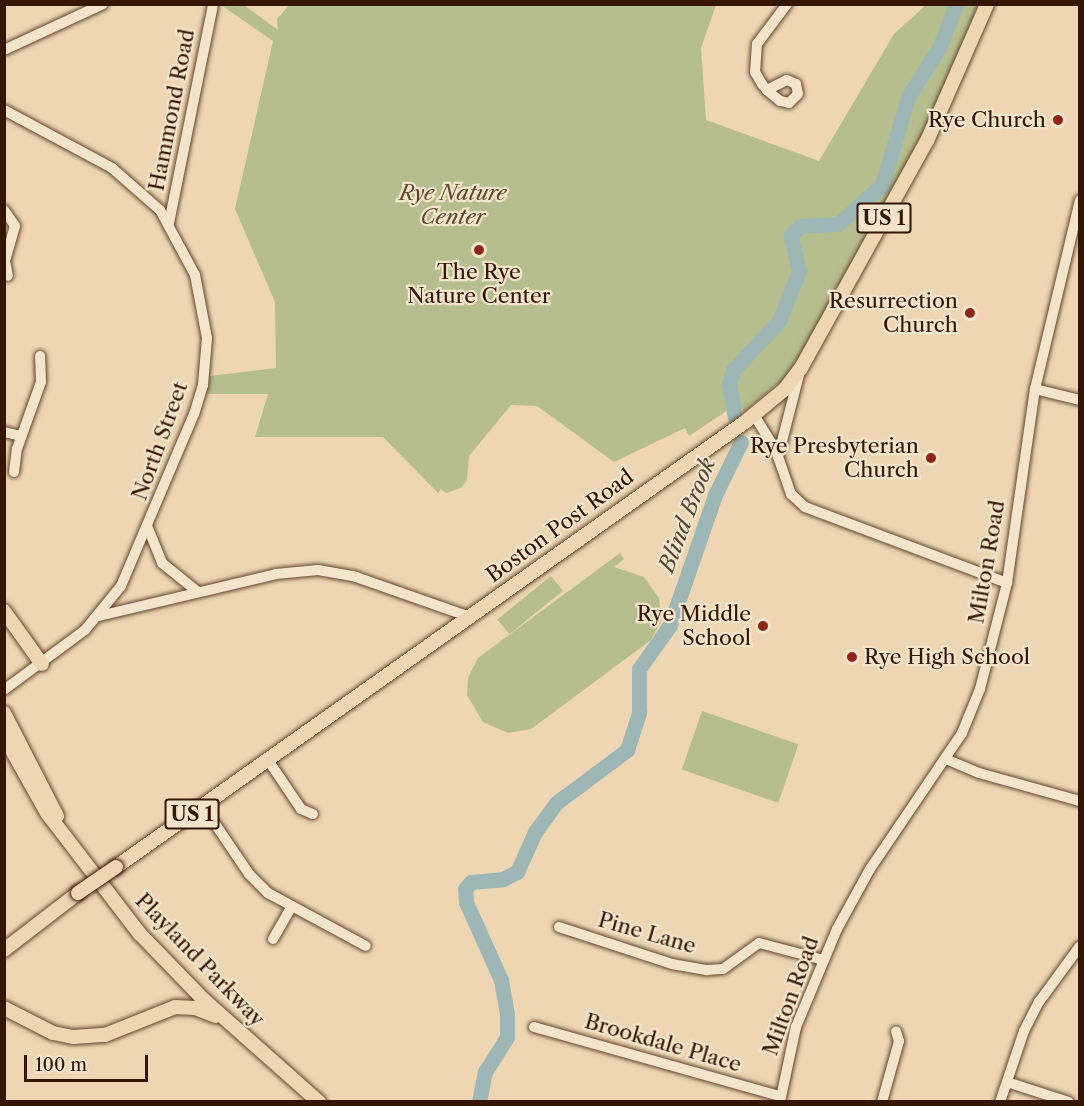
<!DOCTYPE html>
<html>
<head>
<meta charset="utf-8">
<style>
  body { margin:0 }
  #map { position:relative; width:1084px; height:1106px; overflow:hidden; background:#edd6b1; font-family:"Libre Caslon Text",serif }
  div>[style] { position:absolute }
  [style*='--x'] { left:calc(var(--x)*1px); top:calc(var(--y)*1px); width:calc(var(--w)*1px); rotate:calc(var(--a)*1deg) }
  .green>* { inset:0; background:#b6be8d; transform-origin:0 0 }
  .river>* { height:15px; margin:-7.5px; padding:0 7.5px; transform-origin:7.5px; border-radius:7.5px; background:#9db7b6 }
  .roads { filter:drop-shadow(0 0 2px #63452e) drop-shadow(0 0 2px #63452e) }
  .minor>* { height:10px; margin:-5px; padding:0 5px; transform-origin:5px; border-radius:5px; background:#f3e4cc }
  .major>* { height:14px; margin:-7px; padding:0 7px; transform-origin:7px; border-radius:7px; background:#edd6b1 }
  .bridges { filter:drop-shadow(0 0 2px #351503) drop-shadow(0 0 2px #351503) }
  .major-bridge>* { height:14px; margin:-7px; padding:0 7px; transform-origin:7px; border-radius:7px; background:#edd6b1 }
  .dots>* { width:16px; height:16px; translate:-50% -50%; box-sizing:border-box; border:3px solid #f3e4cc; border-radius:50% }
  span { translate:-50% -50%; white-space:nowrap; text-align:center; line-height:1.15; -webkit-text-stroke:4.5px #f3e4cc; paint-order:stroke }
  .shield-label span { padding:2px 4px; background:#f3e4cc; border:2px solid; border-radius:4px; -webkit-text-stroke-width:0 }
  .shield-label { font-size:20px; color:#351503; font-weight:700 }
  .street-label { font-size:21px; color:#351503 }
  .poi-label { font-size:21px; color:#351503 }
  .right { translate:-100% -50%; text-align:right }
  .left { translate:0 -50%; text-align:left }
  .park-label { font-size:21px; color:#5c482c; font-style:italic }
  .water-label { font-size:22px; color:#544639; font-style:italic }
  .frame { position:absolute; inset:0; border:6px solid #351503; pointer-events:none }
  .scale { position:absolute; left:24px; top:1055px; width:124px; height:27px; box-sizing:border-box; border:3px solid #351503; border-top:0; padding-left:8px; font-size:18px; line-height:21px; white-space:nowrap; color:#351503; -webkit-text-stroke:4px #f3e4cc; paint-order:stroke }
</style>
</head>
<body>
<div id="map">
  <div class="green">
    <div style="clip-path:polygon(221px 5px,244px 5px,278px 30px,277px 19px,289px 5px,716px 5px,701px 48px,706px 120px,819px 161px,894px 34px,926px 5px,981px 5px,947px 88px,803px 354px,783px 383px,778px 383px,744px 412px,737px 404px,689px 436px,685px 428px,614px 462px,537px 406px,511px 405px,469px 456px,467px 480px,461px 488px,446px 493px,441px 489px,438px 493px,383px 437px,255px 437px,268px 394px,206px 394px,210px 376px,276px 368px,275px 302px,235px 209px,273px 41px)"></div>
    <div style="clip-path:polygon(620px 553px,624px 559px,614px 567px,644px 577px,659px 598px,661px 621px,651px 640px,531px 729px,508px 733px,483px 722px,467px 695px,468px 678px,478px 658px)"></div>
    <div style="left:551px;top:576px;width:19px;height:69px;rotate:51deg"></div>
    <div style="left:702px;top:711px;width:102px;height:62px;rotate:19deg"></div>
  </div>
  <div class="river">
    <div style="--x:735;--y:418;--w:34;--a:-100"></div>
    <div style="--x:729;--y:385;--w:16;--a:-75"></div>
    <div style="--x:733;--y:370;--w:67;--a:-46.8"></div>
    <div style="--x:779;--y:321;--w:54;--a:-68.2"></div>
    <div style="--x:799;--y:271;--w:37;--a:-103"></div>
    <div style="--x:791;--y:235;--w:13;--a:-45"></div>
    <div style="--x:800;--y:226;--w:38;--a:-3"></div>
    <div style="--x:838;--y:224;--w:59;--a:-41.6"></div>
    <div style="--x:882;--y:185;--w:92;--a:-73.5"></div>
    <div style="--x:908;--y:97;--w:60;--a:-57.9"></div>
    <div style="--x:940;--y:46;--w:45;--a:-69.1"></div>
    <div style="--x:479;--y:1102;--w:31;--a:-79"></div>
    <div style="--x:485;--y:1072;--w:41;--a:-57.8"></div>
    <div style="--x:507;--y:1037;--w:23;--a:-90"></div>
    <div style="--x:507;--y:1014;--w:35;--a:-100"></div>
    <div style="--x:501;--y:980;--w:85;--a:-114.2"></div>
    <div style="--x:466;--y:902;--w:13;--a:-94"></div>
    <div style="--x:465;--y:889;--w:9;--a:-49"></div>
    <div style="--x:471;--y:882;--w:32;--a:-5"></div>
    <div style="--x:503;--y:879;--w:16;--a:-27"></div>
    <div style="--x:517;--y:872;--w:44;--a:-65.8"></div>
    <div style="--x:535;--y:832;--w:36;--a:-54"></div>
    <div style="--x:556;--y:803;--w:89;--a:-36.7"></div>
    <div style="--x:627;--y:750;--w:40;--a:-72"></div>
    <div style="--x:639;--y:712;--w:43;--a:-90"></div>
    <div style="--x:639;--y:669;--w:54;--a:-54.8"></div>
    <div style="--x:670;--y:625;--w:138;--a:-70.9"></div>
    <div style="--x:715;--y:495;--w:59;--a:-63.9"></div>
  </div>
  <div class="roads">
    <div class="minor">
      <div style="--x:4;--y:50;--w:109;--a:-24.9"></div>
      <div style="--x:767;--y:90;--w:22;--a:-27"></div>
      <div style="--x:787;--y:80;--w:10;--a:24"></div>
      <div style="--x:796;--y:84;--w:10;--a:79"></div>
      <div style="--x:798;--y:94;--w:13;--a:135"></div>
      <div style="--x:789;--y:103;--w:9;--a:-167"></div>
      <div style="--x:780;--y:101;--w:17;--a:-140"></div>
      <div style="--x:767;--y:90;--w:8;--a:-130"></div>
      <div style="--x:762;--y:84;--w:14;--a:-120"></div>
      <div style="--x:755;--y:72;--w:28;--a:-86"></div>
      <div style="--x:757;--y:44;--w:50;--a:-53.1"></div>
      <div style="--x:4;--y:110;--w:123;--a:28.2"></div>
      <div style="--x:112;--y:168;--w:64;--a:41.2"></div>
      <div style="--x:160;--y:210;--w:74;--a:61.7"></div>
      <div style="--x:195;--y:275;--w:64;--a:79.2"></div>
      <div style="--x:207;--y:338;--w:47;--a:94.9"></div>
      <div style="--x:203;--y:385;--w:30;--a:107"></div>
      <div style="--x:194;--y:414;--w:187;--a:113"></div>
      <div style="--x:121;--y:586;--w:57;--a:129.3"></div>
      <div style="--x:85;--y:630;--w:101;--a:143.5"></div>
      <div style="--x:4;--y:210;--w:19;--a:55"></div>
      <div style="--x:15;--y:226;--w:36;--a:106"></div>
      <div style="--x:5;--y:261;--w:15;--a:79"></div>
      <div style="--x:169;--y:223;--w:223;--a:-78.6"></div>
      <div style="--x:1035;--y:389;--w:46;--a:13.7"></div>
      <div style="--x:754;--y:415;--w:39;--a:58"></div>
      <div style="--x:775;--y:448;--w:49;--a:70.8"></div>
      <div style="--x:791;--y:494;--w:19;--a:43"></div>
      <div style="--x:805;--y:507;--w:216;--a:20.6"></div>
      <div style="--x:4;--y:432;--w:17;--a:13"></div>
      <div style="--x:778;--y:457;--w:89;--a:-75.7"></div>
      <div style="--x:14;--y:472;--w:23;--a:-83"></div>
      <div style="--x:17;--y:449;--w:71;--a:-70.3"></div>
      <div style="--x:41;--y:382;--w:26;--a:-92"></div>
      <div style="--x:148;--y:528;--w:38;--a:68"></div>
      <div style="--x:162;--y:563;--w:46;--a:38.9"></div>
      <div style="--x:99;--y:616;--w:182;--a:-13.3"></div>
      <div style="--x:276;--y:574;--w:42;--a:-5.4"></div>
      <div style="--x:318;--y:570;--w:39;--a:10"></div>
      <div style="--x:356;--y:577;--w:121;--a:19.3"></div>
      <div style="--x:946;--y:759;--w:36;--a:23"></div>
      <div style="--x:979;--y:773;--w:105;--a:15.5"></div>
      <div style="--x:268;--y:760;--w:59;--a:56"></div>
      <div style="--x:301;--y:809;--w:13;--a:23"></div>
      <div style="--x:203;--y:806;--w:82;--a:55.9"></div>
      <div style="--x:249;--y:874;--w:27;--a:45"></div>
      <div style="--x:268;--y:893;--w:111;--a:28.4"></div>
      <div style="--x:559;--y:927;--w:119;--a:18.1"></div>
      <div style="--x:672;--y:964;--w:36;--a:10"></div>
      <div style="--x:707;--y:970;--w:16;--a:-4"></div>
      <div style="--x:723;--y:969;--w:44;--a:-35.8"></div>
      <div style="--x:759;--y:943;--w:67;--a:14.7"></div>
      <div style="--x:273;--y:939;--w:36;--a:-60"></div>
      <div style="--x:534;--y:1027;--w:255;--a:15.7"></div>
      <div style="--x:1007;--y:1082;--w:65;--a:17.9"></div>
      <div style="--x:780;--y:1102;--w:77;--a:-78"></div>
      <div style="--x:796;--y:1027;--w:106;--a:-67.3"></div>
      <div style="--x:837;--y:929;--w:68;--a:-61.2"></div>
      <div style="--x:870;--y:869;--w:164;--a:-55.9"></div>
      <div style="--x:962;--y:733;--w:48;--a:-67.8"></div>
      <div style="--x:980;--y:689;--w:109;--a:-75.7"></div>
      <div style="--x:1007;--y:583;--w:196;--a:-81.8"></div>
      <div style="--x:1035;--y:389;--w:194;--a:-76.6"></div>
      <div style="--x:882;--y:1102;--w:63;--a:-74.4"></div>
      <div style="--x:899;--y:1041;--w:10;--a:-107"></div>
      <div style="--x:1000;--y:1102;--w:75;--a:-71.3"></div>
      <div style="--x:1024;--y:1031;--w:33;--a:-63"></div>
      <div style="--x:1039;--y:1002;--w:69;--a:-53.8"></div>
    </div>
    <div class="major">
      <div style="--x:4;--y:611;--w:65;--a:54.4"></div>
      <div style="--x:4;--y:713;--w:116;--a:62.8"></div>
      <div style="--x:4;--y:736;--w:88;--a:60.8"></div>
      <div style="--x:47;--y:813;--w:153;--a:52.5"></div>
      <div style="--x:140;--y:934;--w:92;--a:45.9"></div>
      <div style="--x:204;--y:1000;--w:154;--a:41.6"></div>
      <div style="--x:116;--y:867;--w:770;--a:-35.28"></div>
      <div style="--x:745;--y:422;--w:52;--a:-39.5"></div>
      <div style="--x:785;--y:389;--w:26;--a:-53"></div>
      <div style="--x:801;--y:368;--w:260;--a:-61"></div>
      <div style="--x:927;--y:141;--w:150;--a:-66.3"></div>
      <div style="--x:4;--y:950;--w:93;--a:-37.6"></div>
      <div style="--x:4;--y:1008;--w:55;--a:27"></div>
      <div style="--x:53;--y:1033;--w:21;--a:11"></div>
      <div style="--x:74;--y:1037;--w:31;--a:-4"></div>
      <div style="--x:105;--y:1035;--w:75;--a:-21.8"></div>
      <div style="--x:175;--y:1007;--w:20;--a:3"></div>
      <div style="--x:195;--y:1008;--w:22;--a:21"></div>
    </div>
  </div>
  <div class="bridges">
    <div class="major-bridge">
      <div style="--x:78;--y:893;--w:46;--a:-34.4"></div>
    </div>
  </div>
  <div class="dots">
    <div style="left:1058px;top:120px;background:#8f2418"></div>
    <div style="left:479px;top:250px;background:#8f2418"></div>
    <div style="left:970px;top:313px;background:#8f2418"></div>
    <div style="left:931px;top:458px;background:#8f2418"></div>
    <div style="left:763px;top:626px;background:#8f2418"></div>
    <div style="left:852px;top:657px;background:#8f2418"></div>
  </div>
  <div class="shield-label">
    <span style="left:884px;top:218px">US 1</span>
    <span style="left:192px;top:814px">US 1</span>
  </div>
  <div class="street-label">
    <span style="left:172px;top:110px;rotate:-79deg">Hammond Road</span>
    <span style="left:160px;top:441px;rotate:-70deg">North Street</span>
    <span style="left:560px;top:526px;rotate:-36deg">Boston Post Road</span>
    <span style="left:987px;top:562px;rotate:-80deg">Milton Road</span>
    <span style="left:647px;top:933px;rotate:16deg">Pine Lane</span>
    <span style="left:200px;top:960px;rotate:46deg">Playland Parkway</span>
    <span style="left:791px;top:996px;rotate:-70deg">Milton Road</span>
    <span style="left:663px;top:1043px;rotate:16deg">Brookdale Place</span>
  </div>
  <div class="poi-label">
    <span class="right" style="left:1046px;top:120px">Rye Church</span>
    <span style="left:479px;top:284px">The Rye<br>Nature Center</span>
    <span class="right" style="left:958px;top:313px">Resurrection<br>Church</span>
    <span class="right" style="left:919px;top:458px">Rye Presbyterian<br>Church</span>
    <span class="right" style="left:751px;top:626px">Rye Middle<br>School</span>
    <span class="left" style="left:864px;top:657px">Rye High School</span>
  </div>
  <div class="park-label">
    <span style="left:453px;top:205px">Rye Nature<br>Center</span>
  </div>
  <div class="water-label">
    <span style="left:687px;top:515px;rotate:-69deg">Blind Brook</span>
  </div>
  <div class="frame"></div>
  <div class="scale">100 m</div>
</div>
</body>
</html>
